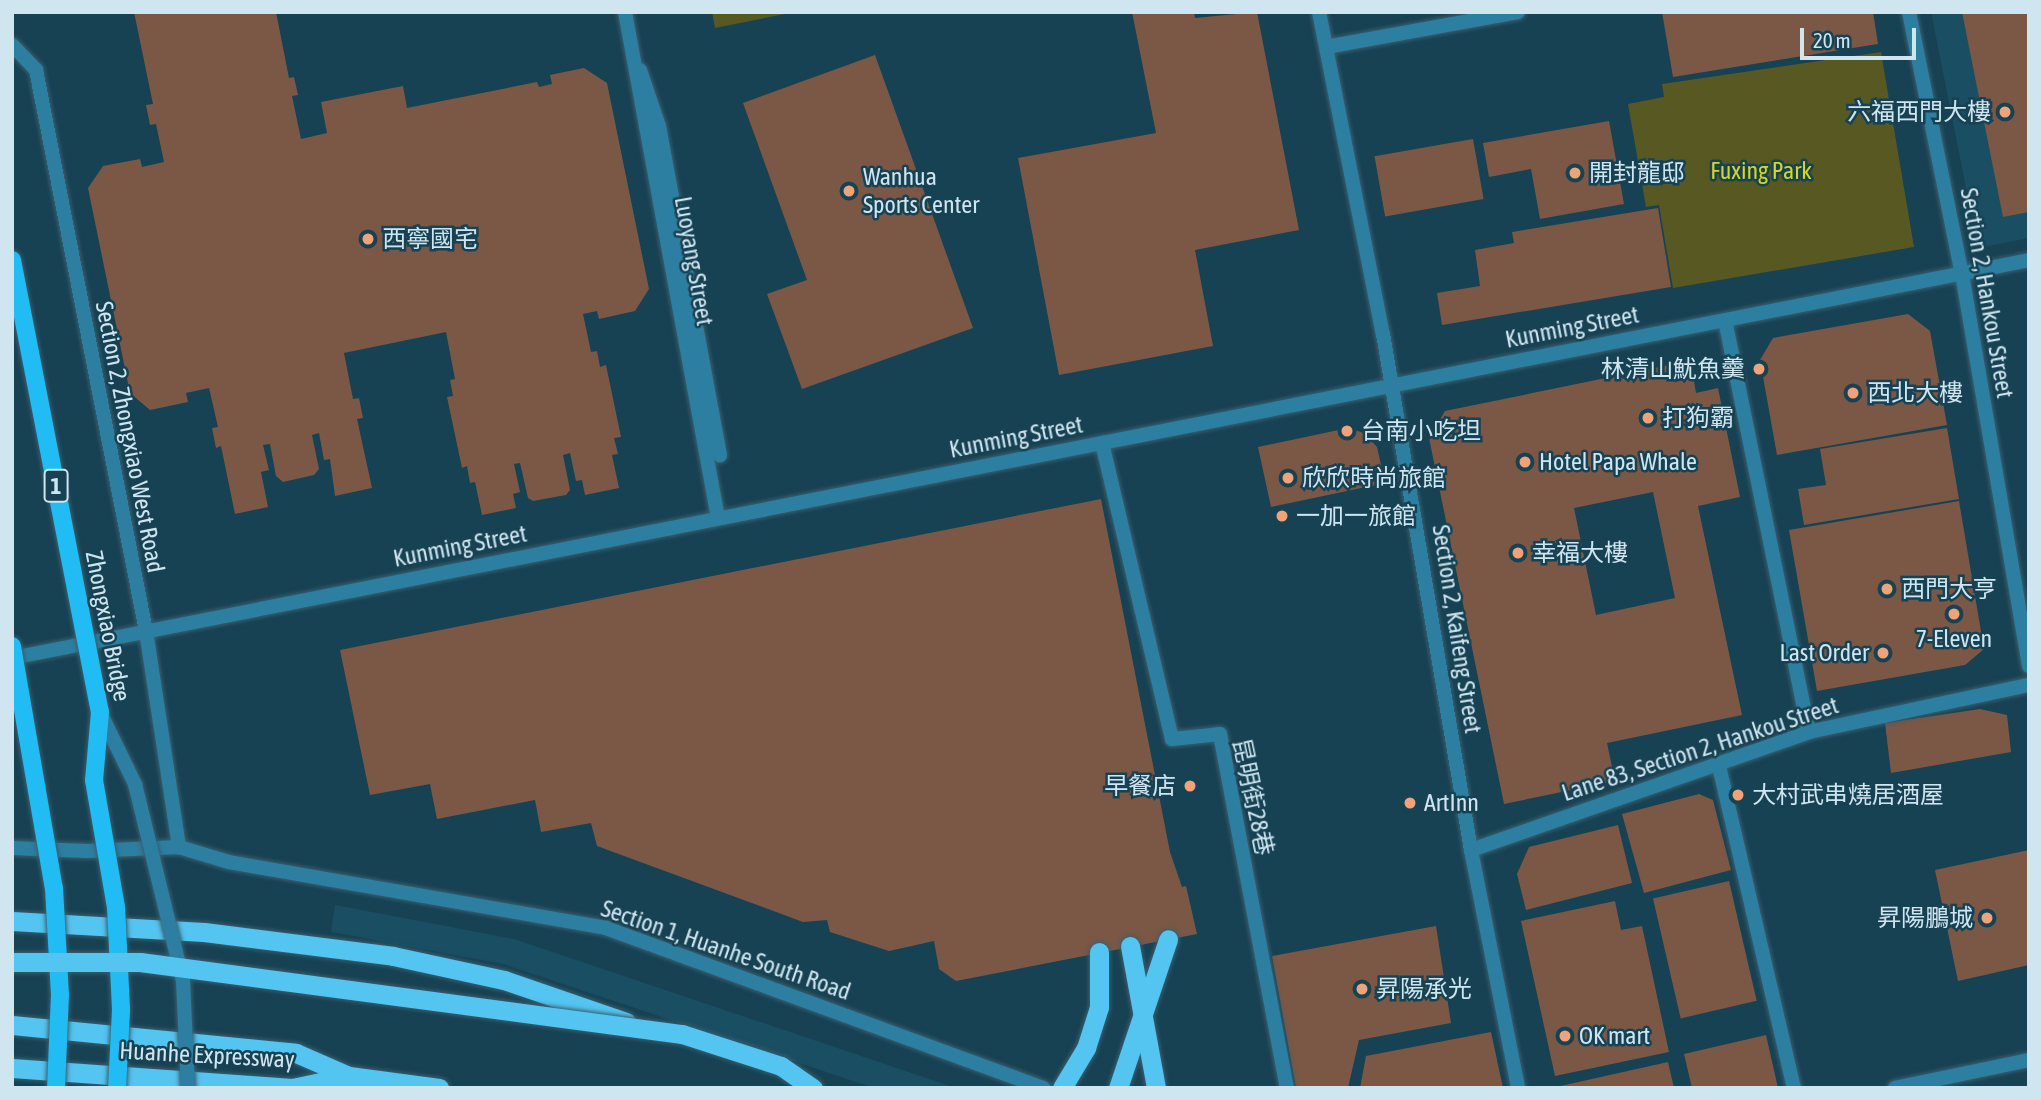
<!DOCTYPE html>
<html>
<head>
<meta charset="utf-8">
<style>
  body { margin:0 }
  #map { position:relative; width:2041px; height:1100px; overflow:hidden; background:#174253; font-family:"Asap Condensed","Noto Sans TC",sans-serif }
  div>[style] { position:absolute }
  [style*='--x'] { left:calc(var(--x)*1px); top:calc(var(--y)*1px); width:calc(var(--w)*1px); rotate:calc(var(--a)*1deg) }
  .built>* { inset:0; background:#194e63 }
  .green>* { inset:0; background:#585823 }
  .building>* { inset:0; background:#7b5845; transform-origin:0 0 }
  .roads { filter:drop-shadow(0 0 2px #385f6f) drop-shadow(0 0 2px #385f6f) }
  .service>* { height:14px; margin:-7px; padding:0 7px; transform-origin:7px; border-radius:7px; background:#2c7fa1 }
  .minor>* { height:14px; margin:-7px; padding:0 7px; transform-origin:7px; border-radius:7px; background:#2c7fa1 }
  .tertiary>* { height:14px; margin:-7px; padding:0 7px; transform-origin:7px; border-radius:7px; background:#2c7fa1 }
  .trunk>* { height:19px; margin:-9.5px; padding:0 9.5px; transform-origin:9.5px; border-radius:9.5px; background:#54c4f0 }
  .bridges { filter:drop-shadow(0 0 2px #385f6f) drop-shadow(0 0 2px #385f6f) }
  .minor-bridge>* { height:14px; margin:-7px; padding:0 7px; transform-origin:7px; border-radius:7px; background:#2c7fa1 }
  .primary-bridge>* { height:18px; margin:-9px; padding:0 9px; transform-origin:9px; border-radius:9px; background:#20bcf3 }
  .trunk-bridge>* { height:19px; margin:-9.5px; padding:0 9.5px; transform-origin:9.5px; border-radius:9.5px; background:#54c4f0 }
  .dots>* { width:19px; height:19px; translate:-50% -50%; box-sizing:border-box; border:4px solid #174253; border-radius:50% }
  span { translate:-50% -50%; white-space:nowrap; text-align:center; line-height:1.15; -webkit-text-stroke:5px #174253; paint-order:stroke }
  .shield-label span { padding:2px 5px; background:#174253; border:2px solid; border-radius:5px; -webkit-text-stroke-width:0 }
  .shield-label { font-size:23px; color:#cfe5f0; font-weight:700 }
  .poi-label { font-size:24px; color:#cfe5f0 }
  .right { translate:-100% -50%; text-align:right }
  .left { translate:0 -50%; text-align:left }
  .park-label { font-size:24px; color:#d7d521 }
  .street-label { font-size:24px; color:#cfe5f0 }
  .frame { position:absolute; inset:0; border:14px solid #cfe5f0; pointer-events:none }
  .scale { position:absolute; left:1800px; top:28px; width:116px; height:32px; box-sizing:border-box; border:4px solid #cfe5f0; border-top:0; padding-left:9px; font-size:21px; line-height:24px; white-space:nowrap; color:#cfe5f0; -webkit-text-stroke:5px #174253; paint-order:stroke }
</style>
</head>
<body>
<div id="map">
  <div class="built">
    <div style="clip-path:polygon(1931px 12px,2029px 12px,2029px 238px,1978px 248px)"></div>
    <div style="clip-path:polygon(335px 905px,514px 939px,956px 1088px,874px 1088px,503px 964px,331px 932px)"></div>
  </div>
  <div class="green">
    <div style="clip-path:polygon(712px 12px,795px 12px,715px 28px)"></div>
    <div style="clip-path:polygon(1881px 52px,1914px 247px,1673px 288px,1659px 205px,1646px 207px,1628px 104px,1664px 97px,1662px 84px)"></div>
  </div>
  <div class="building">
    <div style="clip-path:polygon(134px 12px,276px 12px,289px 78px,294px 77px,298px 95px,292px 96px,301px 139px,327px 133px,321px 102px,403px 86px,407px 108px,537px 82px,539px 87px,552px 84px,550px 75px,584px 68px,607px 83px,649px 289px,635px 311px,599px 319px,597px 311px,583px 314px,591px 352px,597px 351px,600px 367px,606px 365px,621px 437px,614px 438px,618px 454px,612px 455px,619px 488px,585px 495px,582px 480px,576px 481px,570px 453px,563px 455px,570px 490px,566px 495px,533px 501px,528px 498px,520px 463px,514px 464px,520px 492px,513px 494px,516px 508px,482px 515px,475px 482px,470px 483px,467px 466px,462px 468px,447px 397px,453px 396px,450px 380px,455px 379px,446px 332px,344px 353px,353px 399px,359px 398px,363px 418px,357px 419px,372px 488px,335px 496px,330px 459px,324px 460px,319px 433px,312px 435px,319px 469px,314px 475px,283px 482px,276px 476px,270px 444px,263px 445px,269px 470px,261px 472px,268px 507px,235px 514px,221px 446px,216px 448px,212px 428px,218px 427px,209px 388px,186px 393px,188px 402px,150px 410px,130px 393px,88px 188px,103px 166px,140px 159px,142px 167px,164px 162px,156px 124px,150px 125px,146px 105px,153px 104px)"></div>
    <div style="clip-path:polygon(1132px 12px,1194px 12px,1195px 18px,1257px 12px,1299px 230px,1195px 250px,1213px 346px,1059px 375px,1018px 158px,1156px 133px)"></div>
    <div style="clip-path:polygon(1662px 12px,1873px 12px,1878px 44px,1673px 77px)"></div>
    <div style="clip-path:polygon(1962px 12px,2029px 12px,2029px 212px,2003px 217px)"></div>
    <div style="clip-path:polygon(875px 55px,973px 328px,802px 389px,767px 294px,807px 280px,743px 103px)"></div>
    <div style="clip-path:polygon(1609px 121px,1624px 204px,1540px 219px,1531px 169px,1489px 177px,1483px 143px)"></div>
    <div style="left:1473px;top:139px;width:61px;height:100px;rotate:80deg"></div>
    <div style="clip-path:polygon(1658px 208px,1671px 287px,1442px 325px,1437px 293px,1480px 286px,1475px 250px,1514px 243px,1512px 232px)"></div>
    <div style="clip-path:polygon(1908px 314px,1930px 331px,1947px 425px,1777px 455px,1760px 360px,1773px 338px)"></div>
    <div style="clip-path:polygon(evenodd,1684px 362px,1686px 371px,1692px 370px,1696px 393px,1718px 388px,1740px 497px,1698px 506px,1742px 715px,1607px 743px,1615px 781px,1504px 804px,1429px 438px,1445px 411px,1684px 362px,1653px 492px,1675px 598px,1596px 615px,1574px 508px,1653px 492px)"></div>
    <div style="clip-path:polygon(1348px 428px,1364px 433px,1377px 447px,1385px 483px,1271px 507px,1258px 447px)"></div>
    <div style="clip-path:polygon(1947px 428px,1959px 499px,1804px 525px,1798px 489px,1826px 485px,1820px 449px)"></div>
    <div style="clip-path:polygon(1101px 499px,1170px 852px,1182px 887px,1186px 886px,1197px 934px,956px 981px,939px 969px,934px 941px,889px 951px,830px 932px,827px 920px,803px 922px,597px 846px,591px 823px,541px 832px,535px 800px,437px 819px,430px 784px,370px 795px,340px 650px)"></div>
    <div style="clip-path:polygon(1959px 501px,1984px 649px,1965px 665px,1817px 691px,1789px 530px)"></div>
    <div style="clip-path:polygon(1980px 709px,2007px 715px,2011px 752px,1891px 773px,1885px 723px)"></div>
    <div style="clip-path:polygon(1699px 794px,1713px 800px,1731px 870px,1644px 893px,1622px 814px)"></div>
    <div style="clip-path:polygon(1618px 825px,1632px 883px,1526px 910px,1517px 874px,1529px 847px)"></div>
    <div style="clip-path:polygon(2029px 850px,2029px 965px,1958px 981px,1935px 870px)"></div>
    <div style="left:1729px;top:881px;width:123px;height:78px;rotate:77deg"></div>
    <div style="clip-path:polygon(1615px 901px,1621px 930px,1642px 926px,1669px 1052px,1555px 1076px,1521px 921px)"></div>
    <div style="clip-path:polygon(1436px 926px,1451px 1023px,1359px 1040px,1348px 1088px,1296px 1088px,1272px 956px)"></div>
    <div style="clip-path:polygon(1491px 1032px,1503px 1088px,1360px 1088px,1366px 1056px)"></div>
    <div style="clip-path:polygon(1766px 1035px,1778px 1088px,1692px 1088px,1684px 1054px)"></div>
    <div style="clip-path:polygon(1668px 1062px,1674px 1088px,1556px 1088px,1556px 1087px)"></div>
  </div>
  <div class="roads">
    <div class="service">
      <div style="--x:1326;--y:47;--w:195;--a:-10.3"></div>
      <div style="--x:640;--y:70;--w:59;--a:71.3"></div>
      <div style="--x:659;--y:126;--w:335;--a:79.5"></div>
      <div style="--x:1725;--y:320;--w:420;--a:78.5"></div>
      <div style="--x:1102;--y:443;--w:304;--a:76.7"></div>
      <div style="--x:1172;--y:739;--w:48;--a:-5.9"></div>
      <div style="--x:1220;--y:734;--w:360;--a:79.3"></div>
      <div style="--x:1719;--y:766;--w:331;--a:76.9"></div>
      <div style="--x:1471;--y:850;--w:358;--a:-19.2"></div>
      <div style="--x:1809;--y:732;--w:225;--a:-12.1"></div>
      <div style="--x:1895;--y:1088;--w:137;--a:-11.8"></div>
    </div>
    <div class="minor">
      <div style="--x:625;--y:12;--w:514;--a:79.59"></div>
      <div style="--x:1319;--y:12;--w:328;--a:78.8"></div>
      <div style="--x:1383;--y:334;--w:523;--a:80.32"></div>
      <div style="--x:1471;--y:850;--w:243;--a:78.8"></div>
      <div style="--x:1909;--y:12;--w:267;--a:78.6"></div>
      <div style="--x:1962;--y:274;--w:398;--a:80.3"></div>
      <div style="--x:12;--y:658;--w:2056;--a:-11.16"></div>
    </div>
    <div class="tertiary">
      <div style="--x:12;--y:45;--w:35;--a:46"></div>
      <div style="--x:36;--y:70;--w:572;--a:78.91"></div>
      <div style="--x:146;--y:631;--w:219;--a:81.3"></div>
      <div style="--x:12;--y:848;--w:75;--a:2.3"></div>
      <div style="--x:87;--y:851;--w:92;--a:-2.5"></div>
      <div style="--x:179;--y:847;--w:52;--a:16.7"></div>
      <div style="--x:229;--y:862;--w:383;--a:9.9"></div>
      <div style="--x:606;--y:928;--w:466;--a:20.1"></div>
    </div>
    <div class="trunk">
      <div style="--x:12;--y:921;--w:192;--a:3.3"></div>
      <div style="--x:204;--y:932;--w:191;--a:7.2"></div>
      <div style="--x:393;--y:956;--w:114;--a:12.2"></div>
      <div style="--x:504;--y:980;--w:129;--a:19"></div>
      <div style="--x:1130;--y:946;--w:144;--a:79.6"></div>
      <div style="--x:12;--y:1025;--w:285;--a:5.6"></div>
      <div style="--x:296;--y:1053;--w:58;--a:23.5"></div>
      <div style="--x:12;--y:1068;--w:281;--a:4.1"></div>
      <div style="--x:292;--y:1088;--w:58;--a:-11.9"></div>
      <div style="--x:349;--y:1076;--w:91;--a:7.6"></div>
      <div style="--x:1062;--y:1088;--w:47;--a:-59"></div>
      <div style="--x:1086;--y:1048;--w:43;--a:-72.4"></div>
      <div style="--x:1099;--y:1007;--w:55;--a:-90"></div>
      <div style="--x:1118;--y:1088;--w:157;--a:-71.4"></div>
    </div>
  </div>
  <div class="bridges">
    <div class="minor-bridge">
      <div style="--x:100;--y:712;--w:80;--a:64.1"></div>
      <div style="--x:135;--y:784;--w:203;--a:76.3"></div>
      <div style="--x:183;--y:981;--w:107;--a:87.3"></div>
    </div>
    <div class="primary-bridge">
      <div style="--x:12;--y:260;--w:460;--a:79"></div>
      <div style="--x:100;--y:712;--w:68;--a:95"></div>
      <div style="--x:94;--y:780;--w:129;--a:80.2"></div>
      <div style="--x:116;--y:907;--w:103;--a:87.2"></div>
      <div style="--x:121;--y:1010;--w:78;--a:92.9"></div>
      <div style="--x:12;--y:646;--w:246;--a:80.2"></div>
      <div style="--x:54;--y:888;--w:106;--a:86.8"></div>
      <div style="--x:60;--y:994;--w:94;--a:92.4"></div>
    </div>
    <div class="trunk-bridge">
      <div style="--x:12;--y:962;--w:128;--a:0"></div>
      <div style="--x:140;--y:962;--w:547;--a:7.57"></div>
      <div style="--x:682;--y:1034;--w:104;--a:17.9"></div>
      <div style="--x:781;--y:1066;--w:39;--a:35"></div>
    </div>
  </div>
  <div class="dots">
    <div style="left:2005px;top:112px;background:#f0a279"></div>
    <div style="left:1575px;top:173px;background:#f0a279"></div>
    <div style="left:849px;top:191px;background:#f0a279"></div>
    <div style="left:368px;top:239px;background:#f0a279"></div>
    <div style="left:1759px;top:369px;background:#f0a279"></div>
    <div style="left:1853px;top:393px;background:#f0a279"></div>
    <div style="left:1648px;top:418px;background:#f0a279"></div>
    <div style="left:1347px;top:431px;background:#f0a279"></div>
    <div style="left:1525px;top:462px;background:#f0a279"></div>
    <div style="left:1288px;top:478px;background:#f0a279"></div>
    <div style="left:1282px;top:516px;background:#f0a279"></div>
    <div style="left:1518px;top:553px;background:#f0a279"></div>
    <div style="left:1887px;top:589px;background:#f0a279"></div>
    <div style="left:1954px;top:614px;background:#f0a279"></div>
    <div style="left:1883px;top:653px;background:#f0a279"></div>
    <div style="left:1190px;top:786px;background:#f0a279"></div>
    <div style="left:1738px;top:795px;background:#f0a279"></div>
    <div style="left:1410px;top:803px;background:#f0a279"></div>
    <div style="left:1987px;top:918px;background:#f0a279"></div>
    <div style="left:1362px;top:989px;background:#f0a279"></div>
    <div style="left:1565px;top:1036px;background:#f0a279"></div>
  </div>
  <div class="shield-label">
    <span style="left:56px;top:486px">1</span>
  </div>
  <div class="poi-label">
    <span class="right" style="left:1991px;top:112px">六福西門大樓</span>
    <span class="left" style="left:1589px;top:173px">開封龍邸</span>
    <span class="left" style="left:863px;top:191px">Wanhua<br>Sports Center</span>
    <span class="left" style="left:382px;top:239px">西寧國宅</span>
    <span class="right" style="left:1745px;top:369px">林清山魷魚羹</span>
    <span class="left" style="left:1867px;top:393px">西北大樓</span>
    <span class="left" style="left:1662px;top:418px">打狗霸</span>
    <span class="left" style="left:1361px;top:431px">台南小吃坦</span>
    <span class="left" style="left:1539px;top:462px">Hotel Papa Whale</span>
    <span class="left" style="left:1302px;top:478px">欣欣時尚旅館</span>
    <span class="left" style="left:1296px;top:516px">一加一旅館</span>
    <span class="left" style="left:1532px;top:553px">幸福大樓</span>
    <span class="left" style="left:1901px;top:589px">西門大亨</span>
    <span style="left:1954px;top:639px">7-Eleven</span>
    <span class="right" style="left:1869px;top:653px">Last Order</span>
    <span class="right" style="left:1176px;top:786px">早餐店</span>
    <span class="left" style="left:1752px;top:795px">大村武串燒居酒屋</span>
    <span class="left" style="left:1424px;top:803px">ArtInn</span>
    <span class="right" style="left:1973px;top:918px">昇陽鵬城</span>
    <span class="left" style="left:1376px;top:989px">昇陽承光</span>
    <span class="left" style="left:1579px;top:1036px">OK mart</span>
  </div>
  <div class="park-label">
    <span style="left:1761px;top:171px">Fuxing Park</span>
  </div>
  <div class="street-label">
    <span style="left:694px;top:261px;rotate:80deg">Luoyang Street</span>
    <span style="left:1987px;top:293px;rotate:80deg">Section 2, Hankou Street</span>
    <span style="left:1572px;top:327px;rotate:-11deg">Kunming Street</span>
    <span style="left:130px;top:437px;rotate:79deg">Section 2, Zhongxiao West Road</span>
    <span style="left:1016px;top:437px;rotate:-11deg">Kunming Street</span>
    <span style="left:460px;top:546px;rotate:-11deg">Kunming Street</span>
    <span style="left:108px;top:626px;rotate:79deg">Zhongxiao Bridge</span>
    <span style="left:1457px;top:629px;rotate:81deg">Section 2, Kaifeng Street</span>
    <span style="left:1700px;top:749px;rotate:-18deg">Lane 83, Section 2, Hankou Street</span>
    <span style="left:1253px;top:797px;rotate:78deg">昆明街28巷</span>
    <span style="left:726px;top:950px;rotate:19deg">Section 1, Huanhe South Road</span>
    <span style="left:207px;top:1055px;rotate:3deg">Huanhe Expressway</span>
  </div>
  <div class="frame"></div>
  <div class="scale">20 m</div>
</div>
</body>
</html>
